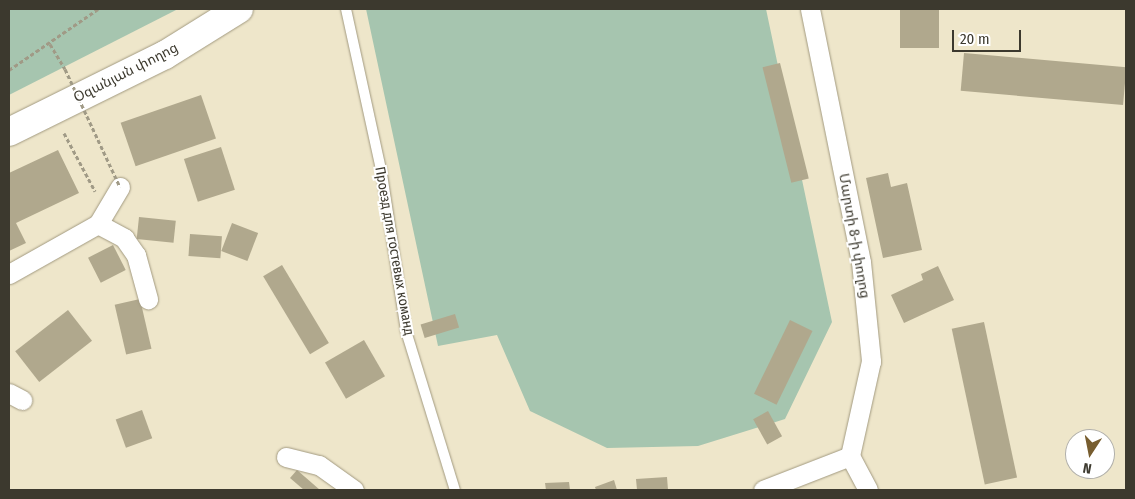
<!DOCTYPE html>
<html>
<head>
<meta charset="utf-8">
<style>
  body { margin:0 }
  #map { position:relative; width:1135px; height:499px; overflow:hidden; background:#eee6ca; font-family:"Fira Sans Condensed","Noto Sans Armenian",sans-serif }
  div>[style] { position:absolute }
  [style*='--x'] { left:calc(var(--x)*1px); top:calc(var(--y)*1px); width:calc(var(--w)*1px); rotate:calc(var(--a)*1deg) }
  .green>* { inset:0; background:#a6c5af }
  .building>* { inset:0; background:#b0a88d; transform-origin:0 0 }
  .path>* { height:3px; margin-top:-1.5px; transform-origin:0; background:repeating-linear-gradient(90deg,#a09a86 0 4px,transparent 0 6.5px) }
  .roads { filter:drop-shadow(0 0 1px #a29a80) drop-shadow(0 0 1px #a29a80) }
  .lane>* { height:10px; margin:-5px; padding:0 5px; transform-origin:5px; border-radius:5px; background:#fff }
  .street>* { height:19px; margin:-9.5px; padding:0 9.5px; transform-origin:9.5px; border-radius:9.5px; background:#fff }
  .secondary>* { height:28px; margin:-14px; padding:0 14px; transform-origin:14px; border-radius:14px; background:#fff }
  .path-bridge>* { height:3px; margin-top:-1.5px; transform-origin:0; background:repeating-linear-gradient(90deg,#a09a86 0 4px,transparent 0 6.5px) }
  span { translate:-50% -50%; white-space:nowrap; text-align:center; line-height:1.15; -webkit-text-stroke:4px #fff; paint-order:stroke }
  .street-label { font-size:14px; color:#3c392e }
  .frame { position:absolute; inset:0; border:10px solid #3c392e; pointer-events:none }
  .north { position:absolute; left:1065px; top:429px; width:50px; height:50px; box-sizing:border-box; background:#fff; border:1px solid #b1b0ab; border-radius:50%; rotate:191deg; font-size:14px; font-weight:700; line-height:20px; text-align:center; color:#3c392e }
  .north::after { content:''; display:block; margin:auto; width:18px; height:22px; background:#775d2f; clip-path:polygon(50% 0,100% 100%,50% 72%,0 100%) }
  .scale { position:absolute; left:952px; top:30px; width:69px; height:22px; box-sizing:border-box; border:2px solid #3c392e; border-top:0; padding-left:6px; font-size:15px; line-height:18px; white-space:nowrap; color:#3c392e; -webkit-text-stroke:4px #fff; paint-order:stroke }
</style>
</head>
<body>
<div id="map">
  <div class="green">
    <div style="clip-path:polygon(9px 9px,178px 9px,9px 95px)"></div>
    <div style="clip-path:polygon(366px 9px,766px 9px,832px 322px,785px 419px,698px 446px,607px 448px,530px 411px,497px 335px,438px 346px)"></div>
  </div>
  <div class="building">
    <div style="left:900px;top:9px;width:39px;height:39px"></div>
    <div style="left:964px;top:53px;width:163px;height:38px;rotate:5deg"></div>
    <div style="left:780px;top:63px;width:119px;height:18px;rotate:76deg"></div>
    <div style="left:201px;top:95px;width:46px;height:85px;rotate:71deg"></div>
    <div style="left:221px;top:147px;width:45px;height:39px;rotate:72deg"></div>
    <div style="clip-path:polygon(58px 150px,79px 193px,16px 223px,26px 243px,9px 251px,9px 173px)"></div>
    <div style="clip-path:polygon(888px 173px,891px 187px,907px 183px,922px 250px,883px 258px,866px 178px)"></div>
    <div style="left:139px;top:217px;width:37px;height:22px;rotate:6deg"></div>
    <div style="left:232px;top:223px;width:28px;height:30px;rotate:21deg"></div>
    <div style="left:190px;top:234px;width:32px;height:22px;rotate:4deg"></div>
    <div style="left:113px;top:245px;width:28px;height:28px;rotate:63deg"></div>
    <div style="left:282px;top:265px;width:91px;height:22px;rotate:59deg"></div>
    <div style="clip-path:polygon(938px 266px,954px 300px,904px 323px,891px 295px,923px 280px,921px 274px)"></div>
    <div style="left:140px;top:299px;width:51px;height:26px;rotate:77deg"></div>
    <div style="left:68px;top:310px;width:39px;height:67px;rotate:52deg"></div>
    <div style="left:455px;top:314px;width:14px;height:36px;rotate:73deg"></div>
    <div style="left:790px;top:320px;width:25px;height:82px;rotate:26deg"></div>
    <div style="left:984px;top:322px;width:159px;height:33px;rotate:78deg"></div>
    <div style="left:364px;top:340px;width:42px;height:45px;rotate:60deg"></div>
    <div style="left:142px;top:410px;width:30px;height:28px;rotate:70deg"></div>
    <div style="left:768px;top:411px;width:29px;height:17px;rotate:61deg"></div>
    <div style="clip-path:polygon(297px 470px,320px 490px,304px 490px,290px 478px)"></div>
    <div style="clip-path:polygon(667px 477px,668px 490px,637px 490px,636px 479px)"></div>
    <div style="clip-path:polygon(614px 480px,617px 490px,596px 490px,595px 487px)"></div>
    <div style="clip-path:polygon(569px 482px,570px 490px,546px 490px,545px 483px)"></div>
  </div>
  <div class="path">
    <div style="--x:50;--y:44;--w:29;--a:59"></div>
    <div style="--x:9;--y:70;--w:108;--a:-34.4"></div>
    <div style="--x:64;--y:133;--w:66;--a:61.9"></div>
  </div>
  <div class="roads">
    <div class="lane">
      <div style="--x:346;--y:9;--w:169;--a:77.7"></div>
      <div style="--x:382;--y:174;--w:159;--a:81.3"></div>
      <div style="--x:406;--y:331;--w:166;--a:72.9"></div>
    </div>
    <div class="street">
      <div style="--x:810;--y:9;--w:258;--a:78.6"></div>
      <div style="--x:861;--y:262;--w:100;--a:84.2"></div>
      <div style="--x:871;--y:361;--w:97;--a:102.5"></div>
      <div style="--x:850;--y:456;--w:38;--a:62"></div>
      <div style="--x:98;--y:224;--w:43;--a:-59.3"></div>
      <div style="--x:9;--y:274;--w:102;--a:-29.3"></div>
      <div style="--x:98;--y:224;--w:30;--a:28"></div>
      <div style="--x:124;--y:238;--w:21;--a:55"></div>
      <div style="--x:136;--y:255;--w:46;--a:74.7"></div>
      <div style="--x:9;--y:393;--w:15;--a:28"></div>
      <div style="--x:286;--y:457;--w:34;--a:14"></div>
      <div style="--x:319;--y:465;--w:43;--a:35.5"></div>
      <div style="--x:763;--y:490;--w:93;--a:-21.3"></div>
    </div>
    <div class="secondary">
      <div style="--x:9;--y:132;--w:174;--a:-26.3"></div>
      <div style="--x:165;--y:55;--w:87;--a:-31.9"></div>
    </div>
  </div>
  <div class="path-bridge">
    <div style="--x:65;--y:69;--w:130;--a:65"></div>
  </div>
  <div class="street-label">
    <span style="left:126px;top:73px;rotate:-27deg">Օզանյան փողոց</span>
    <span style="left:854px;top:236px;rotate:80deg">Մարտի 8-ի փողոց</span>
    <span style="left:394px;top:251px;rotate:80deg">Проезд для гостевых команд</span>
  </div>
  <div class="frame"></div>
  <div class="north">N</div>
  <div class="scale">20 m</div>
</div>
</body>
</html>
